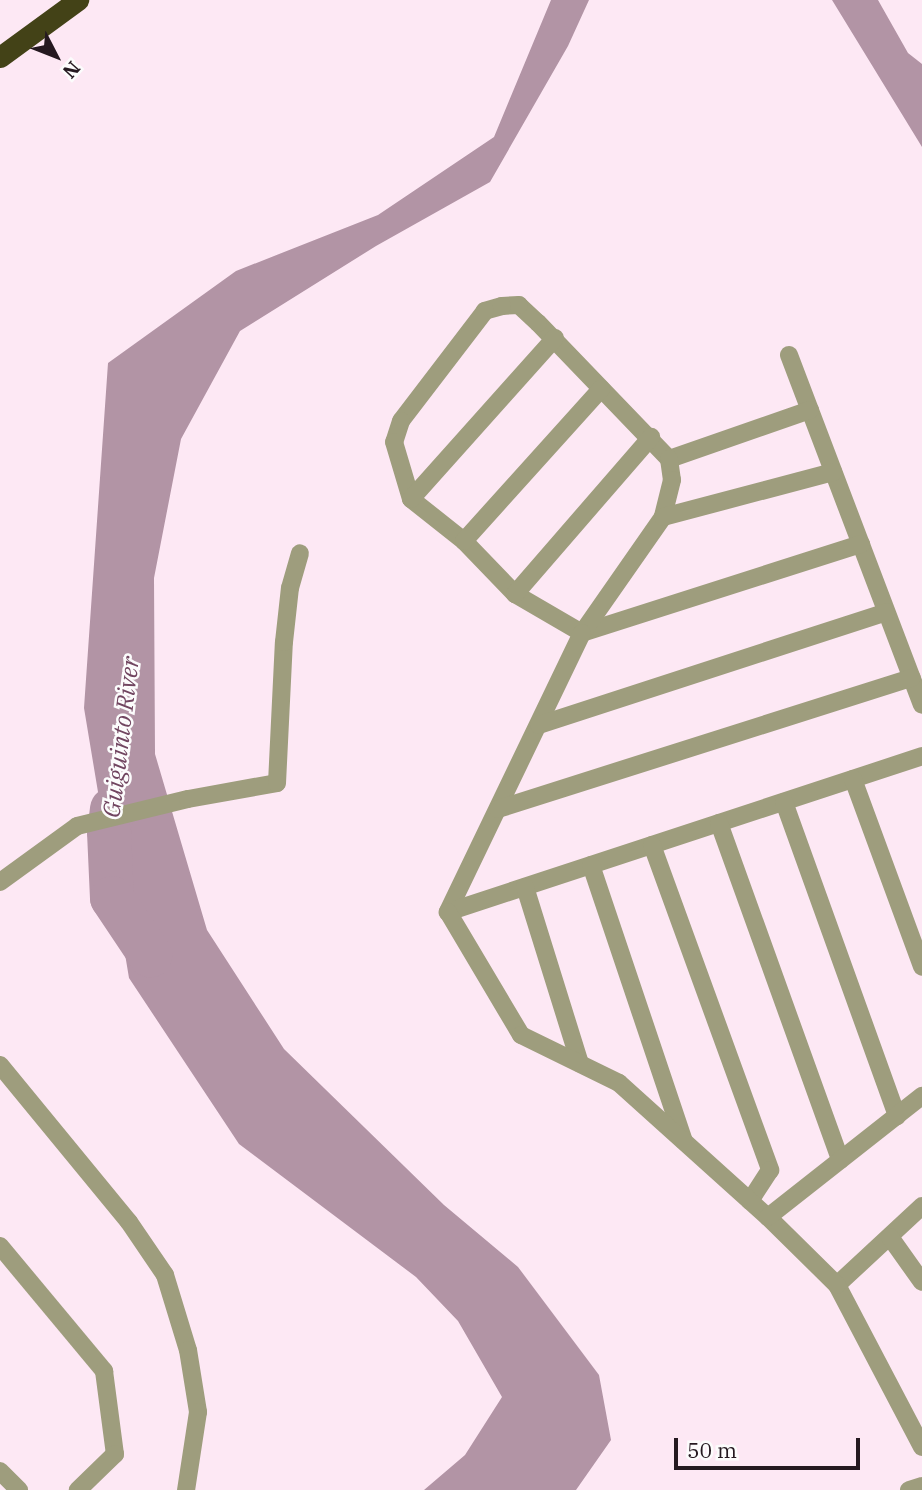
<!DOCTYPE html>
<html>
<head>
<meta charset="utf-8">
<style>
  body { margin:0 }
  #map { position:relative; width:922px; height:1490px; overflow:hidden; background:#fde8f4; font-family:"IBM Plex Serif",serif }
  div>[style] { position:absolute }
  [style*='--x'] { left:calc(var(--x)*1px); top:calc(var(--y)*1px); width:calc(var(--w)*1px); rotate:calc(var(--a)*1deg) }
  .water>* { inset:0; background:#b294a5 }
  .river>* { height:44px; margin:-22px; padding:0 22px; transform-origin:22px; border-radius:22px; background:#b294a5 }
  .minor>* { height:18px; margin:-9px; padding:0 9px; transform-origin:9px; border-radius:9px; background:#9e9d7d }
  .highway>* { height:21px; margin:-10.5px; padding:0 10.5px; transform-origin:10.5px; border-radius:10.5px; background:#434217 }
  span { translate:-50% -50%; white-space:nowrap; text-align:center; line-height:1.15; -webkit-text-stroke:5px #fcfcfc; paint-order:stroke }
  .water-label { font-size:24px; color:#714560; font-style:italic }
  .north { position:absolute; left:21px; top:21px; width:70px; height:70px; -webkit-text-stroke:5px #fcfcfc; paint-order:stroke; rotate:132deg; font-size:19px; font-weight:700; line-height:28px; text-align:center; color:#251920 }
  .north::after { content:''; display:block; margin:auto; width:24px; height:32px; background:#251920; clip-path:polygon(50% 0,100% 100%,50% 72%,0 100%) }
  .scale { position:absolute; left:674px; top:1438px; width:186px; height:32px; box-sizing:border-box; border:4px solid #251920; border-top:0; padding-left:9px; font-size:21px; line-height:24px; white-space:nowrap; color:#251920; -webkit-text-stroke:5px #fcfcfc; paint-order:stroke }
</style>
</head>
<body>
<div id="map">
  <div class="water">
    <div style="clip-path:polygon(551px 0,589px 0,568px 46px,490px 182px,376px 246px,240px 331px,181px 439px,154px 578px,155px 754px,207px 930px,284px 1049px,444px 1205px,518px 1267px,599px 1375px,611px 1440px,576px 1490px,424px 1490px,465px 1455px,502px 1397px,458px 1321px,416px 1277px,239px 1144px,129px 978px,84px 708px,108px 363px,236px 271px,378px 215px,494px 137px)"></div>
    <div style="clip-path:polygon(832px 0,878px 0,908px 53px,922px 64px,922px 147px)"></div>
  </div>
  <div class="river">
    <div style="--x:112;--y:809;--w:23;--a:97"></div>
    <div style="--x:109;--y:832;--w:66;--a:87.4"></div>
    <div style="--x:112;--y:898;--w:69;--a:56.3"></div>
  </div>
  <div class="minor">
    <div style="--x:789;--y:355;--w:374;--a:69.2"></div>
    <div style="--x:810;--y:410;--w:149;--a:160.8"></div>
    <div style="--x:669;--y:459;--w:189;--a:-133.9"></div>
    <div style="--x:538;--y:323;--w:26;--a:-137"></div>
    <div style="--x:519;--y:305;--w:17;--a:177"></div>
    <div style="--x:502;--y:306;--w:18;--a:164"></div>
    <div style="--x:485;--y:311;--w:138;--a:127.4"></div>
    <div style="--x:401;--y:421;--w:22;--a:108"></div>
    <div style="--x:394;--y:442;--w:59;--a:73.4"></div>
    <div style="--x:411;--y:499;--w:68;--a:38.4"></div>
    <div style="--x:464;--y:541;--w:74;--a:46.1"></div>
    <div style="--x:515;--y:594;--w:78;--a:30.2"></div>
    <div style="--x:582;--y:633;--w:293;--a:-17.7"></div>
    <div style="--x:669;--y:459;--w:21;--a:82"></div>
    <div style="--x:672;--y:480;--w:38;--a:104"></div>
    <div style="--x:663;--y:517;--w:141;--a:124.9"></div>
    <div style="--x:582;--y:633;--w:310;--a:115.7"></div>
    <div style="--x:448;--y:912;--w:499;--a:-18.2"></div>
    <div style="--x:411;--y:499;--w:216;--a:-48.2"></div>
    <div style="--x:663;--y:517;--w:176;--a:-14.8"></div>
    <div style="--x:464;--y:541;--w:205;--a:-48"></div>
    <div style="--x:515;--y:594;--w:208;--a:-49.1"></div>
    <div style="--x:539;--y:725;--w:365;--a:-18"></div>
    <div style="--x:853;--y:779;--w:200;--a:69.8"></div>
    <div style="--x:784;--y:802;--w:334;--a:70.2"></div>
    <div style="--x:498;--y:809;--w:434;--a:-17.6"></div>
    <div style="--x:719;--y:823;--w:358;--a:70.2"></div>
    <div style="--x:652;--y:845;--w:346;--a:70"></div>
    <div style="--x:770;--y:1170;--w:37;--a:123"></div>
    <div style="--x:591;--y:865;--w:291;--a:71.4"></div>
    <div style="--x:0;--y:882;--w:95;--a:-36"></div>
    <div style="--x:77;--y:826;--w:114;--a:-13.7"></div>
    <div style="--x:188;--y:799;--w:90;--a:-10.2"></div>
    <div style="--x:277;--y:783;--w:141;--a:-87.2"></div>
    <div style="--x:284;--y:642;--w:54;--a:-83.7"></div>
    <div style="--x:290;--y:588;--w:36;--a:-74"></div>
    <div style="--x:525;--y:887;--w:185;--a:72.7"></div>
    <div style="--x:448;--y:912;--w:143;--a:59.3"></div>
    <div style="--x:521;--y:1035;--w:109;--a:26.1"></div>
    <div style="--x:619;--y:1083;--w:200;--a:42"></div>
    <div style="--x:0;--y:1065;--w:203;--a:50.6"></div>
    <div style="--x:129;--y:1222;--w:64;--a:55.8"></div>
    <div style="--x:165;--y:1275;--w:78;--a:73"></div>
    <div style="--x:188;--y:1350;--w:63;--a:80.8"></div>
    <div style="--x:198;--y:1412;--w:79;--a:98.7"></div>
    <div style="--x:922;--y:1206;--w:116;--a:137.1"></div>
    <div style="--x:837;--y:1285;--w:183;--a:62.3"></div>
    <div style="--x:890;--y:1237;--w:55;--a:54.6"></div>
    <div style="--x:0;--y:1246;--w:163;--a:50.2"></div>
    <div style="--x:104;--y:1371;--w:84;--a:82.5"></div>
    <div style="--x:115;--y:1454;--w:52;--a:135.8"></div>
    <div style="--x:837;--y:1285;--w:97;--a:-135.4"></div>
    <div style="--x:768;--y:1217;--w:196;--a:-38.2"></div>
    <div style="--x:0;--y:1471;--w:27;--a:45"></div>
    <div style="--x:909;--y:1490;--w:14;--a:-17"></div>
  </div>
  <div class="highway">
    <div style="--x:0;--y:57;--w:97;--a:-36.2"></div>
  </div>
  <div class="water-label">
    <span style="left:121px;top:737px;rotate:-83deg">Guiguinto River</span>
  </div>
  <div class="north">N</div>
  <div class="scale">50 m</div>
</div>
</body>
</html>
